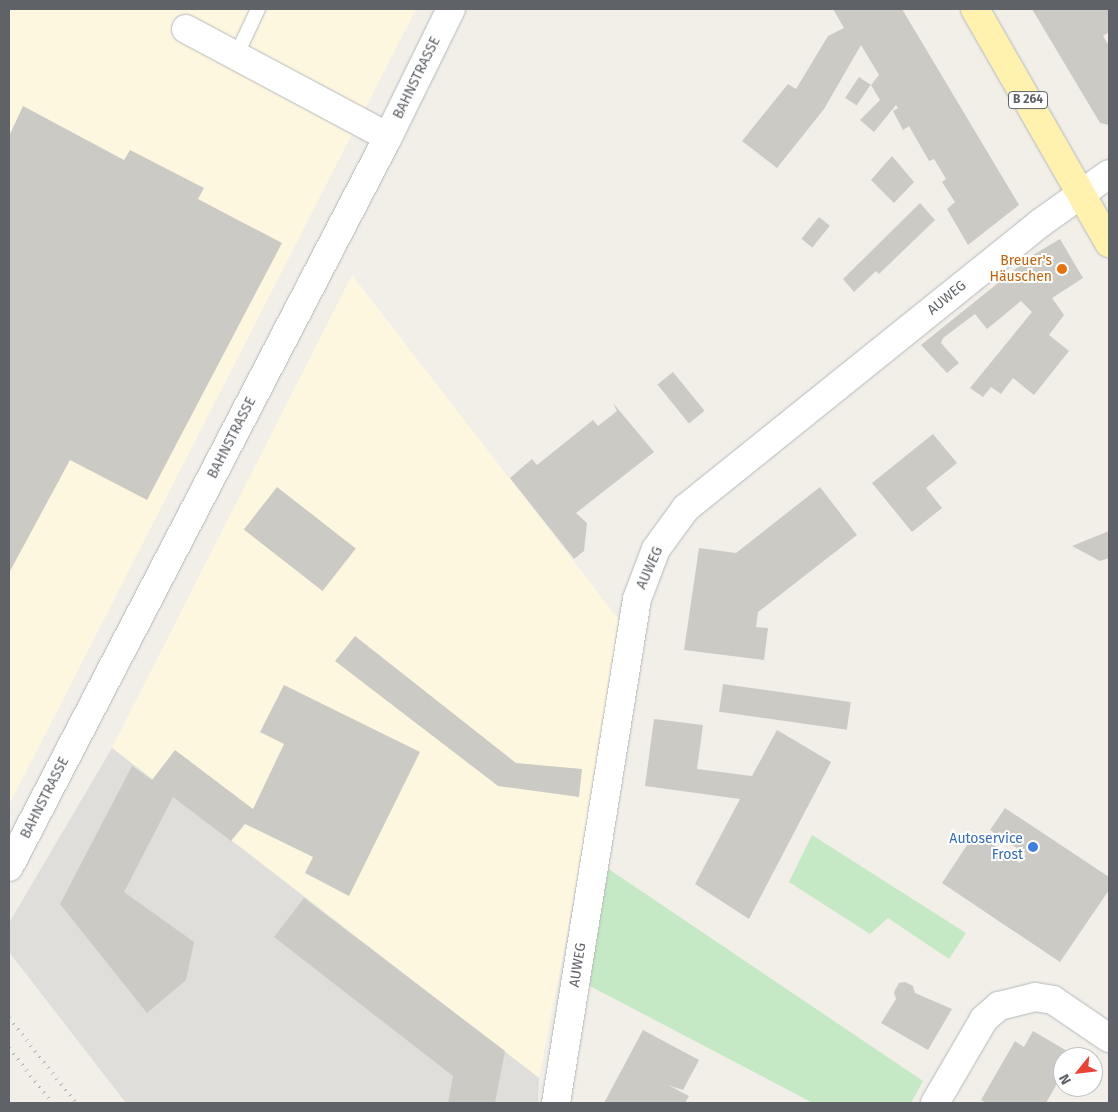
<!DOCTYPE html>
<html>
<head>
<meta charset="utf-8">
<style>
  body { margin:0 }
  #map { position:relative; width:1118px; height:1112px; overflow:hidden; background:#f1efe8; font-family:"Fira Sans",sans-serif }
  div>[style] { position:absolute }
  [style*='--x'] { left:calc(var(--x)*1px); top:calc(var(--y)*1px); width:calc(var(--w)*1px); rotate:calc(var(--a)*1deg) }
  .commercial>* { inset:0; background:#fef7e0 }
  .industrial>* { inset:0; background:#e0deda }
  .green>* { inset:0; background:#c5e8c5 }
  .building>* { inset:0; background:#cccac5; transform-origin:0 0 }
  .roads { filter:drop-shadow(0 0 1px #b5b8bc) drop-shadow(0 0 1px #b5b8bc) }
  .lane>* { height:14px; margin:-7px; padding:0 7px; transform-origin:7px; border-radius:7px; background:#fff }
  .street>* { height:28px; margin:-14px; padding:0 14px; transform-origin:14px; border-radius:14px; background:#fff }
  .primary>* { height:28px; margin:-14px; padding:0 14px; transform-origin:14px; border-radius:14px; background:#fff2af }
  .rail>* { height:4px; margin-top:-2px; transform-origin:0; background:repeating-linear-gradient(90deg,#b6b7b8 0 1px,transparent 0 7px) }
  .dots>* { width:14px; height:14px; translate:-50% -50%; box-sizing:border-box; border:2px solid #fff; border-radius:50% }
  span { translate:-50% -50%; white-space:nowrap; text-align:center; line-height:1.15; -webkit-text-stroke:4px #fff; paint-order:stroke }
  .shield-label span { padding:1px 4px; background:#fff; border:1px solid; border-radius:4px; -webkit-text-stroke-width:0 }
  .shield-label { font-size:12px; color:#5f6368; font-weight:700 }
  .street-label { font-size:14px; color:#5f6368 }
  .food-label { font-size:14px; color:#c56008 }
  .right { translate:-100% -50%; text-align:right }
  .shop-label { font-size:14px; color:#366cbe }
  .frame { position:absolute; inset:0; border:10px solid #5f6368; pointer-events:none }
  .north { position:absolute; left:1053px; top:1047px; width:50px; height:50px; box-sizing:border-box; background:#fff; border:1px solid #bfc1c3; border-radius:50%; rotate:241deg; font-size:14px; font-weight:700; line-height:20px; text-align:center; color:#5f6368 }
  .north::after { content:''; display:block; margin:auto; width:18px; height:22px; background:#ea4335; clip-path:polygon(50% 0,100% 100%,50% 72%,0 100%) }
</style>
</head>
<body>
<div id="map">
  <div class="commercial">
    <div style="clip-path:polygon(9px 9px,416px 9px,9px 805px)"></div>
    <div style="clip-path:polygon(352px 275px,626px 629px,539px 1078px,112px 748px)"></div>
  </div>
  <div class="industrial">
    <div style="clip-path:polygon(112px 748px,539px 1078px,538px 1103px,126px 1103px,9px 952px,9px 923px)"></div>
  </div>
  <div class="green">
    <div style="clip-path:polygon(812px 835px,966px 933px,949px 959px,888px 918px,870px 934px,789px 882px)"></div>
    <div style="clip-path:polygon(607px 868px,923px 1081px,911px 1103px,813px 1103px,588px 985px)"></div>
  </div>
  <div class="building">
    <div style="clip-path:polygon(833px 9px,902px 9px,1019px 205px,968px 245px,947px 209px,955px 202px,942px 182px,946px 179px,934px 159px,929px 161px,909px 126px,903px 130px,893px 111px,898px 108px,896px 105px,874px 132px,860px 120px,880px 100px,871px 85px,879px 75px,861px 45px,824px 109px,777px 168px,742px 141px,788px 84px,796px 89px,828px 36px,844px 28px)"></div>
    <div style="clip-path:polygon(1032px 9px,1109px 9px,1109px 32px,1103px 36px,1109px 46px,1109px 125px,1100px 123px)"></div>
    <div style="left:859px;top:77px;width:14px;height:25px;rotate:34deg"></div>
    <div style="clip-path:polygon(23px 106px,124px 160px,130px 150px,204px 188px,198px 199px,282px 243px,147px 500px,70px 460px,9px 573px,9px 136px)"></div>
    <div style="clip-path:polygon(892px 156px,914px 182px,894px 203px,871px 180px)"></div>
    <div style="clip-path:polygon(920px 203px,935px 220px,879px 274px,876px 271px,854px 292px,843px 279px)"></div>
    <div style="left:819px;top:217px;width:14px;height:28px;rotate:39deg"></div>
    <div style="clip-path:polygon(1060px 239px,1083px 278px,1052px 298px,1064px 315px,1049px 335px,1069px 351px,1034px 395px,1013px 378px,1001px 394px,991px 387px,983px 397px,970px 388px,1032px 312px,1021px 301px,987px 329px,975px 314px,943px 338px,941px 343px,959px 363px,947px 373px,921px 345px,1033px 255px)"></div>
    <div style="left:673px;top:372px;width:50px;height:20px;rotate:51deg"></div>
    <div style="clip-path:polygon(613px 403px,654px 452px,576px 513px,587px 523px,584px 551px,574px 559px,510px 478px,532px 459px,537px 465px,593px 420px,598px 426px,617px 411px)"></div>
    <div style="clip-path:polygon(933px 434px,957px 463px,926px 488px,942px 508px,912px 532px,872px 483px)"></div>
    <div style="left:277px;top:487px;width:100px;height:54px;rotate:38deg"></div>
    <div style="clip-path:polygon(820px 487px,857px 535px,758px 612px,756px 627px,768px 628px,764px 660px,684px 650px,699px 548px,736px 553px)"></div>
    <div style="clip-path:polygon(1109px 531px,1109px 558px,1100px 561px,1072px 546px)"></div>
    <div style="clip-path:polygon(355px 636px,516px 763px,582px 769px,579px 797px,498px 786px,335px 661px)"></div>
    <div style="left:723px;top:684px;width:129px;height:28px;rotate:8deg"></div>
    <div style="clip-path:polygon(284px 685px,420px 752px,349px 896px,305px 873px,313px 857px,245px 824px,231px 841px,173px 797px,124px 892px,194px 942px,186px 980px,147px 1013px,60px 904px,132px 766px,152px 780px,175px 750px,253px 809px,284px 744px,260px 732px)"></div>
    <div style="clip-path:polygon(654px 719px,703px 725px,697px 769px,752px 776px,777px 730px,831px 762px,749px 919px,695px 884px,740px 799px,645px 786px)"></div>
    <div style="clip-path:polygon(1005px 808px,1109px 877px,1109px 890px,1060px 962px,942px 883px,975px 833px,1020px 863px,1026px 854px,990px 830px)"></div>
    <div style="clip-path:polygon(304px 898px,505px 1051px,495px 1103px,448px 1103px,453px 1076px,274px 937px)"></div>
    <div style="clip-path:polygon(905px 982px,913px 986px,915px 993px,952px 1009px,928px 1050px,881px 1023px,896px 999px,894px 992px,899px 983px)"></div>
    <div style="clip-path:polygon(643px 1030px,699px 1060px,683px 1090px,668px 1085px,689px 1096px,685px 1103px,604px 1103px)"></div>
    <div style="clip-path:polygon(1033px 1031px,1067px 1051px,1058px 1067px,1063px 1073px,1046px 1103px,987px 1103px,981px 1100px,1015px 1041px,1024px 1047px)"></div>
  </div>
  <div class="roads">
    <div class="lane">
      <div style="--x:236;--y:56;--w:52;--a:-64.9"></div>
    </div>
    <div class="street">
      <div style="--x:186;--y:29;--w:229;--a:28.1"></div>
      <div style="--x:9;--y:867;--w:823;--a:-62.56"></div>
      <div style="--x:388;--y:137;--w:143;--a:-63.8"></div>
      <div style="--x:556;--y:1103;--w:510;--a:-80.87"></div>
      <div style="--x:637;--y:599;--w:53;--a:-69.2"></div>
      <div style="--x:656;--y:549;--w:51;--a:-53.8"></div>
      <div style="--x:686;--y:508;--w:453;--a:-38.8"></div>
      <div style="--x:1039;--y:224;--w:86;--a:-35.5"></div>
      <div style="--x:935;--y:1103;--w:97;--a:-59.7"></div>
      <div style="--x:984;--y:1019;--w:20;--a:-41"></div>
      <div style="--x:999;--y:1006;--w:37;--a:-14"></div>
      <div style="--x:1035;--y:997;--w:18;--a:9"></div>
      <div style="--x:1053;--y:1000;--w:68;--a:34.2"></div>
    </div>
    <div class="primary">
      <div style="--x:975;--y:9;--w:270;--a:60.2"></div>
    </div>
  </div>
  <div class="rail">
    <div style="--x:9;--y:1018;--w:108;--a:51.8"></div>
    <div style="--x:9;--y:1048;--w:70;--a:52"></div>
  </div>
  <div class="dots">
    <div style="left:1062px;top:269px;background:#e8710a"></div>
    <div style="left:1033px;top:847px;background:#3f7fe0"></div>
  </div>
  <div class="shield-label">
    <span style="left:1028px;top:100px">B 264</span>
  </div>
  <div class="street-label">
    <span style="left:417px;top:78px;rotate:-64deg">BAHNSTRASSE</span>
    <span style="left:947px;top:298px;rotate:-39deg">AUWEG</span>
    <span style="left:232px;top:438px;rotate:-63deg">BAHNSTRASSE</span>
    <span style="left:650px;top:568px;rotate:-66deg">AUWEG</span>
    <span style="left:45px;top:798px;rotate:-63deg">BAHNSTRASSE</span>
    <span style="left:578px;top:965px;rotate:-81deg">AUWEG</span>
  </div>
  <div class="food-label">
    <span class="right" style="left:1052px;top:269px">Breuer's<br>Häuschen</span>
  </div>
  <div class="shop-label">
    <span class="right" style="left:1023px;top:847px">Autoservice<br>Frost</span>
  </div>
  <div class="frame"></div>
  <div class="north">N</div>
</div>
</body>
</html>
